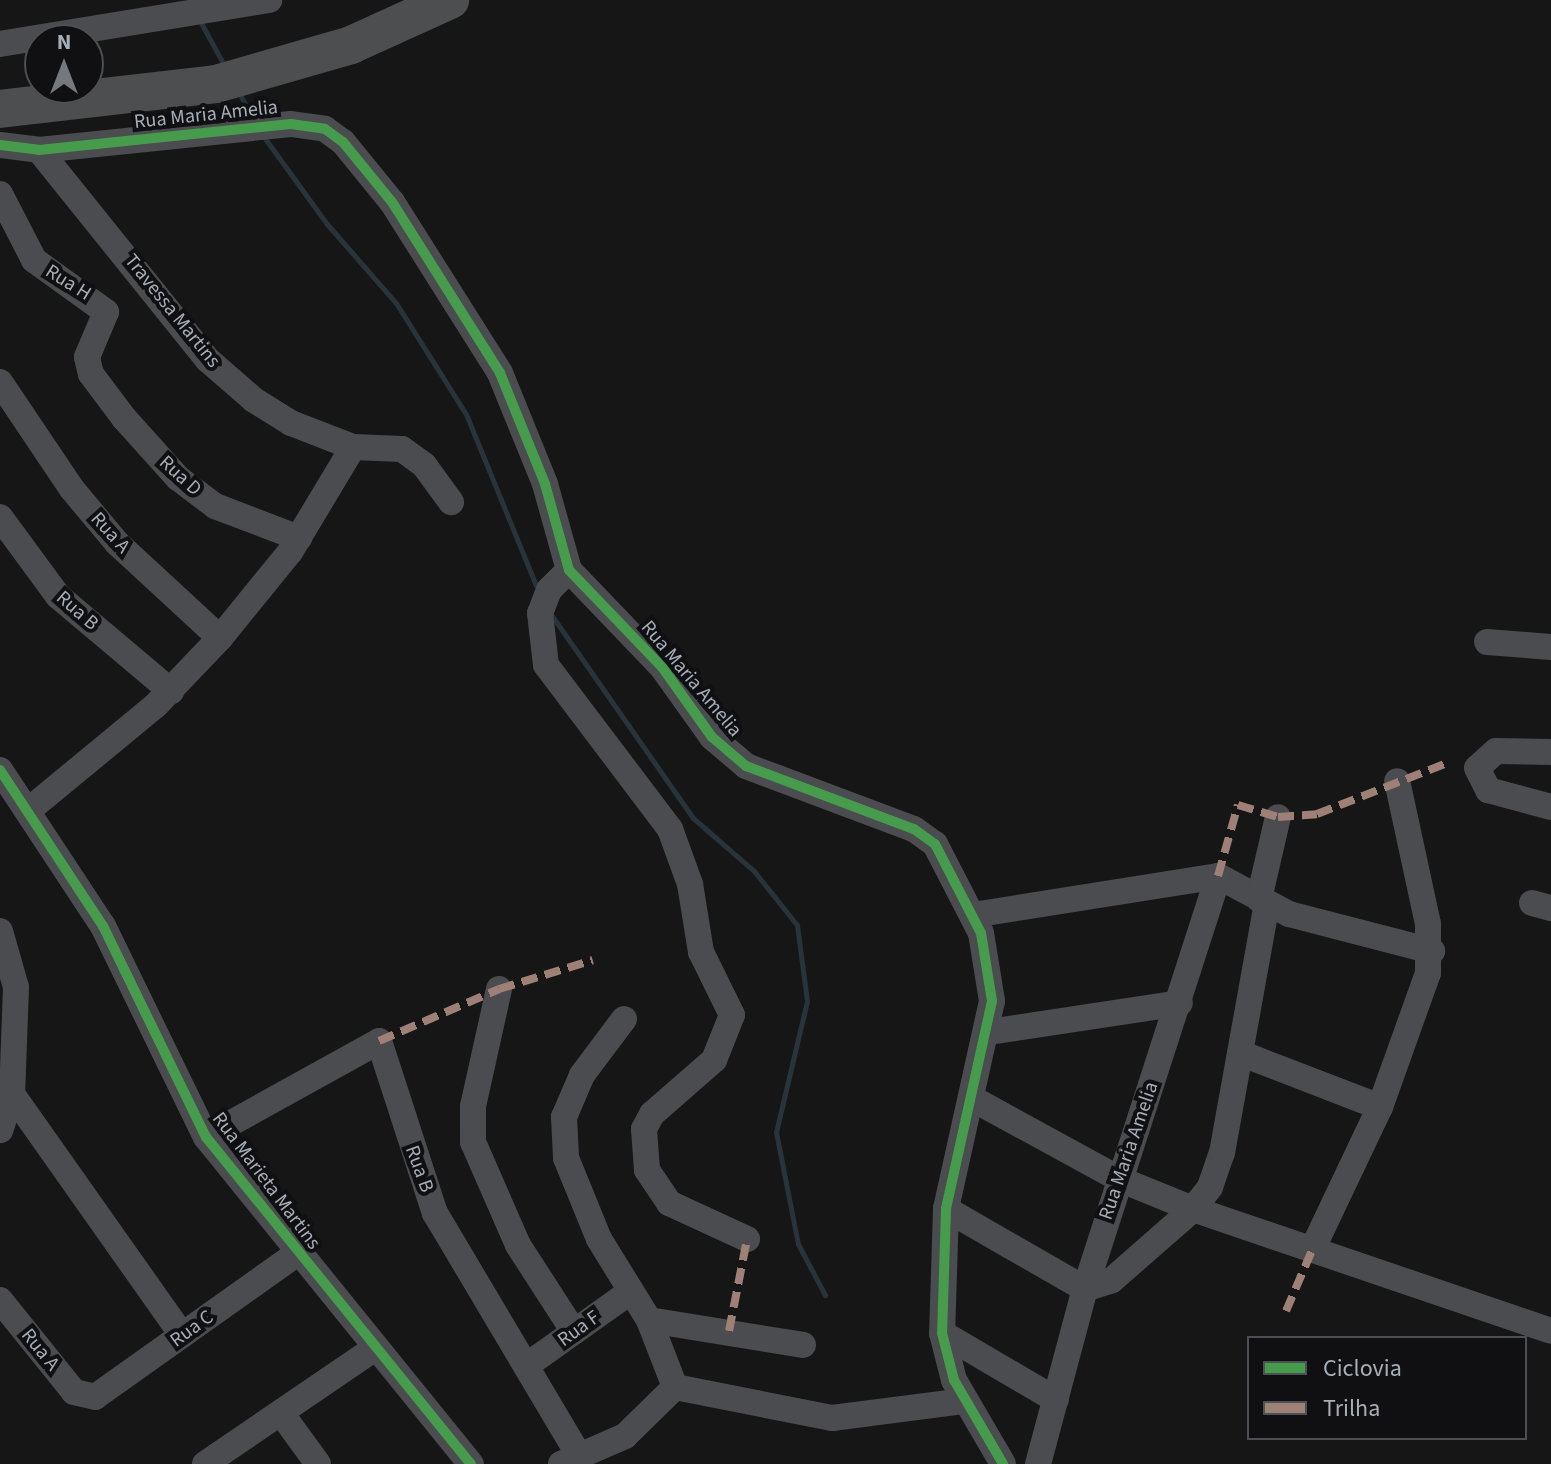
<!DOCTYPE html>
<html>
<head>
<meta charset="utf-8">
<style>
  body { margin:0 }
  #map { position:relative; width:1551px; height:1464px; overflow:hidden; background:#161616; font-family:"Source Sans 3",sans-serif }
  div>[style] { position:absolute }
  [style*='--x'] { left:calc(var(--x)*1px); top:calc(var(--y)*1px); width:calc(var(--w)*1px); rotate:calc(var(--a)*1deg) }
  .stream>* { height:5px; margin:-2.5px; padding:0 2.5px; transform-origin:2.5px; border-radius:2.5px; background:#283439 }
  .minor>* { height:26px; margin:-13px; padding:0 13px; transform-origin:13px; border-radius:13px; background:#4a4c4f }
  .highway>* { height:38px; margin:-19px; padding:0 19px; transform-origin:19px; border-radius:19px; background:#4c4e50 }
  .quiet>* { height:8px; margin-top:-4px; transform-origin:0; background:repeating-linear-gradient(90deg,#9e8076 0 16px,transparent 0 24px) }
  .cycleway>* { height:10px; margin:-5px; padding:0 5px; transform-origin:5px; border-radius:5px; background:#469c4c }
  span { translate:-50% -50%; white-space:nowrap; text-align:center; line-height:1.15; -webkit-text-stroke:8px #101012; paint-order:stroke }
  .street-label { font-size:20px; color:#a6aeb8 }
  .legend { position:absolute; left:1247px; top:1336px; width:280px; height:104px; box-sizing:border-box; background:#101012; border:2px solid #4c4f54; margin:0; padding:10px 14px; list-style:none; font-size:24px; color:#a6aeb8 }
  .legend li { display:flex; align-items:center; gap:16px; height:40px }
  .legend b { width:40px; border:2px solid #4c4f54 }
  .north { position:absolute; left:24px; top:24px; width:80px; height:80px; box-sizing:border-box; background:#101012; border:2px solid #4c4f54; border-radius:50%; rotate:0deg; font-size:22px; font-weight:700; line-height:32px; text-align:center; color:#a6aeb8 }
  .north::after { content:''; display:block; margin:auto; width:28px; height:36px; background:#74797f; clip-path:polygon(50% 0,100% 100%,50% 72%,0 100%) }
</style>
</head>
<body>
<div id="map">
  <div class="stream">
    <div style="--x:200;--y:21;--w:50;--a:61.4"></div>
    <div style="--x:238;--y:91;--w:31;--a:61"></div>
    <div style="--x:264;--y:137;--w:107;--a:54.1"></div>
    <div style="--x:327;--y:224;--w:105;--a:48.9"></div>
    <div style="--x:396;--y:303;--w:131;--a:57.8"></div>
    <div style="--x:466;--y:414;--w:190;--a:67.8"></div>
    <div style="--x:550;--y:613;--w:250;--a:55.1"></div>
    <div style="--x:693;--y:818;--w:81;--a:41"></div>
    <div style="--x:754;--y:871;--w:69;--a:51.5"></div>
    <div style="--x:797;--y:925;--w:77;--a:82.5"></div>
    <div style="--x:807;--y:1001;--w:135;--a:103.3"></div>
    <div style="--x:776;--y:1132;--w:114;--a:78.9"></div>
    <div style="--x:798;--y:1244;--w:58;--a:62.1"></div>
  </div>
  <div class="minor">
    <div style="--x:0;--y:44;--w:273;--a:-9.3"></div>
    <div style="--x:0;--y:145;--w:39;--a:7"></div>
    <div style="--x:39;--y:150;--w:253;--a:-5.9"></div>
    <div style="--x:291;--y:124;--w:34;--a:8"></div>
    <div style="--x:325;--y:129;--w:22;--a:36"></div>
    <div style="--x:343;--y:142;--w:77;--a:50.8"></div>
    <div style="--x:392;--y:202;--w:202;--a:57.7"></div>
    <div style="--x:500;--y:373;--w:120;--a:67.9"></div>
    <div style="--x:545;--y:484;--w:89;--a:74.4"></div>
    <div style="--x:569;--y:570;--w:134;--a:46.2"></div>
    <div style="--x:662;--y:667;--w:86;--a:54.5"></div>
    <div style="--x:712;--y:737;--w:45;--a:40.5"></div>
    <div style="--x:746;--y:766;--w:179;--a:20.6"></div>
    <div style="--x:914;--y:829;--w:26;--a:36"></div>
    <div style="--x:935;--y:844;--w:100;--a:62.7"></div>
    <div style="--x:981;--y:933;--w:69;--a:80.8"></div>
    <div style="--x:992;--y:1001;--w:213;--a:102.5"></div>
    <div style="--x:946;--y:1209;--w:124;--a:91.8"></div>
    <div style="--x:942;--y:1333;--w:49;--a:75.7"></div>
    <div style="--x:954;--y:1380;--w:97;--a:59.7"></div>
    <div style="--x:39;--y:150;--w:270;--a:51.2"></div>
    <div style="--x:208;--y:360;--w:61;--a:41"></div>
    <div style="--x:254;--y:400;--w:44;--a:31.9"></div>
    <div style="--x:291;--y:423;--w:66;--a:21.2"></div>
    <div style="--x:353;--y:447;--w:49;--a:2.3"></div>
    <div style="--x:402;--y:449;--w:27;--a:36"></div>
    <div style="--x:424;--y:465;--w:46;--a:53.9"></div>
    <div style="--x:0;--y:194;--w:74;--a:62.7"></div>
    <div style="--x:34;--y:260;--w:89;--a:35.8"></div>
    <div style="--x:106;--y:312;--w:49;--a:112.9"></div>
    <div style="--x:87;--y:357;--w:17;--a:77"></div>
    <div style="--x:91;--y:374;--w:55;--a:53.1"></div>
    <div style="--x:124;--y:418;--w:81;--a:48"></div>
    <div style="--x:178;--y:478;--w:46;--a:37.1"></div>
    <div style="--x:215;--y:506;--w:90;--a:20.9"></div>
    <div style="--x:0;--y:382;--w:129;--a:56.1"></div>
    <div style="--x:72;--y:489;--w:70;--a:50.2"></div>
    <div style="--x:117;--y:543;--w:140;--a:42.7"></div>
    <div style="--x:0;--y:517;--w:98;--a:53.7"></div>
    <div style="--x:58;--y:596;--w:148;--a:40.1"></div>
    <div style="--x:569;--y:570;--w:28;--a:135"></div>
    <div style="--x:549;--y:590;--w:25;--a:111"></div>
    <div style="--x:540;--y:613;--w:52;--a:83.4"></div>
    <div style="--x:546;--y:665;--w:206;--a:52.9"></div>
    <div style="--x:670;--y:829;--w:59;--a:70"></div>
    <div style="--x:690;--y:884;--w:69;--a:80.8"></div>
    <div style="--x:701;--y:952;--w:70;--a:63.8"></div>
    <div style="--x:732;--y:1015;--w:48;--a:111.8"></div>
    <div style="--x:714;--y:1060;--w:82;--a:138.9"></div>
    <div style="--x:652;--y:1114;--w:17;--a:118"></div>
    <div style="--x:644;--y:1129;--w:41;--a:85.8"></div>
    <div style="--x:647;--y:1170;--w:40;--a:56"></div>
    <div style="--x:669;--y:1203;--w:86;--a:24.8"></div>
    <div style="--x:1487;--y:642;--w:64;--a:4.5"></div>
    <div style="--x:1551;--y:752;--w:55;--a:-179"></div>
    <div style="--x:1496;--y:751;--w:25;--a:138"></div>
    <div style="--x:1477;--y:768;--w:25;--a:63"></div>
    <div style="--x:1488;--y:790;--w:65;--a:15.1"></div>
    <div style="--x:0;--y:770;--w:187;--a:56.6"></div>
    <div style="--x:103;--y:926;--w:235;--a:64"></div>
    <div style="--x:206;--y:1137;--w:421;--a:51"></div>
    <div style="--x:30;--y:809;--w:163;--a:-39.5"></div>
    <div style="--x:156;--y:705;--w:93;--a:-46.3"></div>
    <div style="--x:220;--y:638;--w:111;--a:-50.9"></div>
    <div style="--x:290;--y:552;--w:122;--a:-59"></div>
    <div style="--x:1218;--y:876;--w:81;--a:28.2"></div>
    <div style="--x:1289;--y:914;--w:148;--a:14.5"></div>
    <div style="--x:1259;--y:899;--w:84;--a:-77"></div>
    <div style="--x:1532;--y:903;--w:20;--a:15"></div>
    <div style="--x:973;--y:915;--w:248;--a:-9"></div>
    <div style="--x:0;--y:931;--w:58;--a:74.1"></div>
    <div style="--x:16;--y:987;--w:107;--a:92.1"></div>
    <div style="--x:12;--y:1094;--w:38;--a:108"></div>
    <div style="--x:499;--y:989;--w:120;--a:102.5"></div>
    <div style="--x:473;--y:1106;--w:36;--a:90"></div>
    <div style="--x:473;--y:1142;--w:112;--a:66.4"></div>
    <div style="--x:518;--y:1245;--w:103;--a:57.2"></div>
    <div style="--x:624;--y:1019;--w:70;--a:126.9"></div>
    <div style="--x:582;--y:1075;--w:46;--a:113.2"></div>
    <div style="--x:564;--y:1117;--w:41;--a:87.2"></div>
    <div style="--x:566;--y:1158;--w:87;--a:67.8"></div>
    <div style="--x:599;--y:1239;--w:95;--a:58.3"></div>
    <div style="--x:649;--y:1320;--w:156;--a:9.2"></div>
    <div style="--x:989;--y:1032;--w:193;--a:-8.6"></div>
    <div style="--x:1240;--y:1053;--w:150;--a:21.1"></div>
    <div style="--x:12;--y:1094;--w:295;--a:54.8"></div>
    <div style="--x:973;--y:1099;--w:166;--a:28.7"></div>
    <div style="--x:1119;--y:1179;--w:80;--a:22.1"></div>
    <div style="--x:1193;--y:1209;--w:378;--a:18.8"></div>
    <div style="--x:206;--y:1137;--w:198;--a:-29"></div>
    <div style="--x:379;--y:1041;--w:181;--a:72"></div>
    <div style="--x:435;--y:1213;--w:284;--a:59.3"></div>
    <div style="--x:946;--y:1209;--w:160;--a:29.9"></div>
    <div style="--x:1085;--y:1289;--w:28;--a:-18"></div>
    <div style="--x:1112;--y:1280;--w:108;--a:-41.2"></div>
    <div style="--x:1193;--y:1209;--w:28;--a:-52"></div>
    <div style="--x:1210;--y:1187;--w:36;--a:-71"></div>
    <div style="--x:1222;--y:1153;--w:253;--a:-79.8"></div>
    <div style="--x:1313;--y:1248;--w:156;--a:-64.6"></div>
    <div style="--x:1380;--y:1107;--w:142;--a:-70.3"></div>
    <div style="--x:1428;--y:973;--w:49;--a:-90"></div>
    <div style="--x:1428;--y:924;--w:146;--a:-102.2"></div>
    <div style="--x:0;--y:1300;--w:118;--a:51.2"></div>
    <div style="--x:74;--y:1392;--w:22;--a:13"></div>
    <div style="--x:95;--y:1397;--w:249;--a:-35.4"></div>
    <div style="--x:649;--y:1320;--w:72;--a:68.8"></div>
    <div style="--x:675;--y:1387;--w:160;--a:11.2"></div>
    <div style="--x:832;--y:1418;--w:134;--a:-7.3"></div>
    <div style="--x:942;--y:1333;--w:132;--a:30.4"></div>
    <div style="--x:526;--y:1366;--w:129;--a:-35.5"></div>
    <div style="--x:281;--y:1413;--w:63;--a:54"></div>
    <div style="--x:205;--y:1464;--w:206;--a:-34.3"></div>
    <div style="--x:561;--y:1464;--w:70;--a:-23.6"></div>
    <div style="--x:625;--y:1436;--w:70;--a:-44.4"></div>
    <div style="--x:1038;--y:1464;--w:181;--a:-75"></div>
    <div style="--x:1085;--y:1289;--w:434;--a:-72.1"></div>
  </div>
  <div class="highway">
    <div style="--x:0;--y:109;--w:217;--a:-6.6"></div>
    <div style="--x:216;--y:84;--w:141;--a:-16.1"></div>
    <div style="--x:351;--y:45;--w:109;--a:-24.4"></div>
  </div>
  <div class="quiet">
    <div style="--x:1218;--y:876;--w:74;--a:-74.3"></div>
    <div style="--x:1238;--y:805;--w:42;--a:16.7"></div>
    <div style="--x:1278;--y:817;--w:39;--a:-4"></div>
    <div style="--x:1317;--y:814;--w:143;--a:-21.4"></div>
    <div style="--x:379;--y:1041;--w:131;--a:-23.4"></div>
    <div style="--x:499;--y:989;--w:98;--a:-17.1"></div>
    <div style="--x:1286;--y:1311;--w:69;--a:-66.8"></div>
    <div style="--x:729;--y:1331;--w:94;--a:-78.9"></div>
  </div>
  <div class="cycleway">
    <div style="--x:0;--y:145;--w:39;--a:7"></div>
    <div style="--x:39;--y:150;--w:253;--a:-5.9"></div>
    <div style="--x:291;--y:124;--w:34;--a:8"></div>
    <div style="--x:325;--y:129;--w:22;--a:36"></div>
    <div style="--x:343;--y:142;--w:77;--a:50.8"></div>
    <div style="--x:392;--y:202;--w:202;--a:57.7"></div>
    <div style="--x:500;--y:373;--w:120;--a:67.9"></div>
    <div style="--x:545;--y:484;--w:89;--a:74.4"></div>
    <div style="--x:569;--y:570;--w:134;--a:46.2"></div>
    <div style="--x:662;--y:667;--w:86;--a:54.5"></div>
    <div style="--x:712;--y:737;--w:45;--a:40.5"></div>
    <div style="--x:746;--y:766;--w:179;--a:20.6"></div>
    <div style="--x:914;--y:829;--w:26;--a:36"></div>
    <div style="--x:935;--y:844;--w:100;--a:62.7"></div>
    <div style="--x:981;--y:933;--w:69;--a:80.8"></div>
    <div style="--x:992;--y:1001;--w:213;--a:102.5"></div>
    <div style="--x:946;--y:1209;--w:124;--a:91.8"></div>
    <div style="--x:942;--y:1333;--w:49;--a:75.7"></div>
    <div style="--x:954;--y:1380;--w:97;--a:59.7"></div>
    <div style="--x:0;--y:770;--w:187;--a:56.6"></div>
    <div style="--x:103;--y:926;--w:235;--a:64"></div>
    <div style="--x:206;--y:1137;--w:421;--a:51"></div>
  </div>
  <div class="street-label">
    <span style="left:206px;top:115px;rotate:-6deg">Rua Maria Amelia</span>
    <span style="left:68px;top:283px;rotate:32deg">Rua H</span>
    <span style="left:172px;top:311px;rotate:51deg">Travessa Martins</span>
    <span style="left:180px;top:476px;rotate:42deg">Rua D</span>
    <span style="left:110px;top:533px;rotate:48deg">Rua A</span>
    <span style="left:77px;top:611px;rotate:41deg">Rua B</span>
    <span style="left:691px;top:679px;rotate:50deg">Rua Maria Amelia</span>
    <span style="left:1129px;top:1151px;rotate:-71deg">Rua Maria Amelia</span>
    <span style="left:419px;top:1169px;rotate:70deg">Rua B</span>
    <span style="left:266px;top:1181px;rotate:53deg">Rua Marieta Martins</span>
    <span style="left:192px;top:1329px;rotate:-36deg">Rua C</span>
    <span style="left:579px;top:1329px;rotate:-36deg">Rua F</span>
    <span style="left:40px;top:1350px;rotate:51deg">Rua A</span>
  </div>
  <ul class="legend">
  <li><b style="height:10px;background:#469c4c"></b>Ciclovia</li>
  <li><b style="height:10px;background:#9e8076"></b>Trilha</li>
  </ul>
  <div class="north">N</div>
</div>
</body>
</html>
